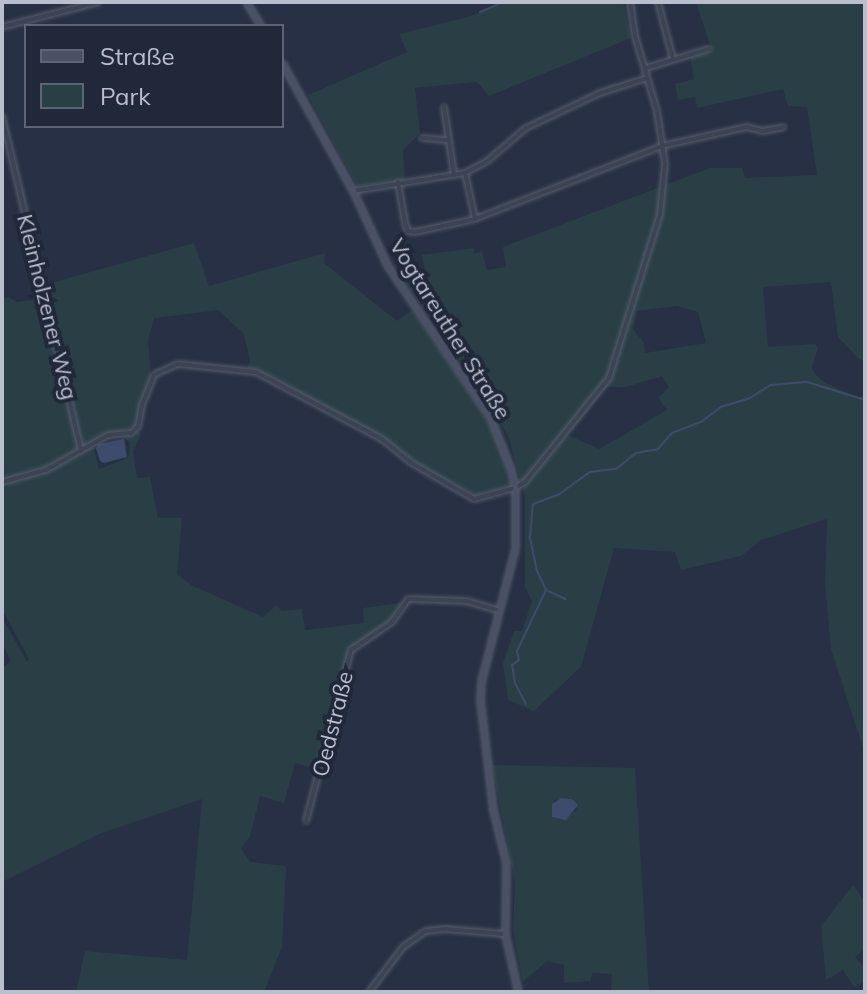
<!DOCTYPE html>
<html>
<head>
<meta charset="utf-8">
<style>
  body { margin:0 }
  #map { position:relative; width:867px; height:994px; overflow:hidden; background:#273044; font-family:Mulish,sans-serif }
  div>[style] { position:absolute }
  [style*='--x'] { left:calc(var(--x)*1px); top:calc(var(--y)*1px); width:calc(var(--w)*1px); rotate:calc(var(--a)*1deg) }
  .green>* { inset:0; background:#293f45 }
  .water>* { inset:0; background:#3d4c6d }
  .stream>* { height:2px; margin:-1px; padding:0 1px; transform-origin:1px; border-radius:1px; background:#3d4c6d }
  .roads { filter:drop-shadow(0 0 2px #575e6e) drop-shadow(0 0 2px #575e6e) }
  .street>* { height:4px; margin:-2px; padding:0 2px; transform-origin:2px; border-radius:2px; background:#3c4353 }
  .secondary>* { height:5px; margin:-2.5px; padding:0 2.5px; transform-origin:2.5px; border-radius:2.5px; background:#4a5166 }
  span { translate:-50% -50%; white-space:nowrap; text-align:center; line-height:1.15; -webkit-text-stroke:8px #202839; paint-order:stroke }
  .street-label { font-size:22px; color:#b9bfcd }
  .frame { position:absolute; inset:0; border:4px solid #b9bfcd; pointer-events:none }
  .legend { position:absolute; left:24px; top:24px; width:260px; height:104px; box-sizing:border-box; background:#202839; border:2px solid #5d6474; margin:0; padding:10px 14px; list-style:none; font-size:24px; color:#b9bfcd }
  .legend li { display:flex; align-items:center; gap:16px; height:40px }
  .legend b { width:40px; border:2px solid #5d6474 }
</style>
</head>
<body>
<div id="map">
  <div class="green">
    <div style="clip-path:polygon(507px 2px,623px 2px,631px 38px,489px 96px,477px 82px,415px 88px,420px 133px,403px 150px,405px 180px,357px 186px,308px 95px,407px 52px,399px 34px,464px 18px)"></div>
    <div style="clip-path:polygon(evenodd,696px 2px,865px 2px,865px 361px,858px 358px,838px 337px,831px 282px,763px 287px,768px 347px,815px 344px,818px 348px,812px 367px,815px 374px,825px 383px,858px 397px,865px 396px,865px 754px,831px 649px,825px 584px,827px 519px,761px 540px,741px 556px,681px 570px,675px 552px,614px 548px,581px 667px,534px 711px,508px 700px,503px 663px,514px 631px,522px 631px,532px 601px,525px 587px,525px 496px,509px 438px,491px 405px,405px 282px,426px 277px,422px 255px,474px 248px,474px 254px,482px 251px,487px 270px,506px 267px,503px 247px,710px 168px,742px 168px,745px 178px,817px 175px,807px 107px,788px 106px,783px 89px,697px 108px,695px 97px,678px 100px,675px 84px,694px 79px,690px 57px,712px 51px,696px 2px,676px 306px,698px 312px,706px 343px,645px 353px,644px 343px,633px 329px,637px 311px,676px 306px,696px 2px,662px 376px,669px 387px,658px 398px,667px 410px,599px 449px,568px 435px,607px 387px,626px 387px,662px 376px)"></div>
    <div style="clip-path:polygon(194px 243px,209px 286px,325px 253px,324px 263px,397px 321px,412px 310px,486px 418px,501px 450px,511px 486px,475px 495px,411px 461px,383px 437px,247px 367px,250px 361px,244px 334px,218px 310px,154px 318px,148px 341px,151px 375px,137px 425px,83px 445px,44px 285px)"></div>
    <div style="clip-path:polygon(8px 297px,17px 302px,43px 298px,78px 446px,74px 453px,42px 469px,2px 480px,2px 298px)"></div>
    <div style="clip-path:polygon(137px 430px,141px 434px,133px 451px,137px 478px,150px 477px,158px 518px,182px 518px,177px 574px,191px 585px,263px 617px,276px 605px,282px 611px,302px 609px,305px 630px,364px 623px,363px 608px,406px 602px,390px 621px,348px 651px,320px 770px,295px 763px,284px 803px,260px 796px,250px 837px,241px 848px,250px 862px,285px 866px,286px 869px,282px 947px,264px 992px,76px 992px,85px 951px,187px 960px,202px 799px,99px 834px,2px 882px,2px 668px,11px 661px,2px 643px,2px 617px,27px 662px,29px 659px,2px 609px,2px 483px,41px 474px,93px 446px,99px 469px,123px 460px,129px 456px,130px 443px,121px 435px)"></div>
    <div style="clip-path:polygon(evenodd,492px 765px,635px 768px,649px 992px,611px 992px,612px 974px,592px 973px,591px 981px,564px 983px,564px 965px,547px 961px,523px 982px,513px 930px,515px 882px,492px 765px,562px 798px,573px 799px,577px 809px,566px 819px,552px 817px,554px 801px,562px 798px)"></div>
    <div style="clip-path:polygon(853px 885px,865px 902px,865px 948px,855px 957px,865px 968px,865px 981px,854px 987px,843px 970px,826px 980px,821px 926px)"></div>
  </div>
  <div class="water">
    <div style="clip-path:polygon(124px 439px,127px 457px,104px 463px,100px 461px,96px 448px,99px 444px)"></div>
    <div style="clip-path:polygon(561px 798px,572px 799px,578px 805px,566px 820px,552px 817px,552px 804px)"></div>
  </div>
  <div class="stream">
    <div style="--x:480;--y:12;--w:26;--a:-23"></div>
    <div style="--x:548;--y:591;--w:19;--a:25"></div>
    <div style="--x:526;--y:704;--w:24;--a:-118"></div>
    <div style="--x:515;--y:683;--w:18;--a:-99"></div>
    <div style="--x:512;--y:665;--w:9;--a:-36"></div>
    <div style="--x:519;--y:660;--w:9;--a:-103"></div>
    <div style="--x:517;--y:651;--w:68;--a:-64.6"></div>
    <div style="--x:546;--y:590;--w:21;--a:-115"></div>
    <div style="--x:537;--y:571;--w:35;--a:-102"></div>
    <div style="--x:530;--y:537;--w:33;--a:-85"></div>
    <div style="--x:533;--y:504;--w:27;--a:-20"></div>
    <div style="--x:558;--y:495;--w:39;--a:-36"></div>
    <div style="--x:590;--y:472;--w:26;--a:-7"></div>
    <div style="--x:616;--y:469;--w:26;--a:-39"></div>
    <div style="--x:636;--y:453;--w:22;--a:-10"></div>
    <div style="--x:658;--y:449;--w:21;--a:-49"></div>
    <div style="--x:672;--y:433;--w:31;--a:-21"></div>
    <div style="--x:701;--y:422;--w:25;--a:-37"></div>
    <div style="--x:721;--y:407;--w:30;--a:-17"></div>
    <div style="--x:750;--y:398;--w:25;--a:-32"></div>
    <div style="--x:771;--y:385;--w:36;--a:-5"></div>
    <div style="--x:807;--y:382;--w:61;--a:17.2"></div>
  </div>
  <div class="roads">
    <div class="street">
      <div style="--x:658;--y:2;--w:59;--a:75.3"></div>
      <div style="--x:2;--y:27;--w:100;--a:-14.5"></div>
      <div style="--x:646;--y:68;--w:66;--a:-16.8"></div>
      <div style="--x:444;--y:107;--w:69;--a:81.6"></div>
      <div style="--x:2;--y:116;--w:344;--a:76.7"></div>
      <div style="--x:422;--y:138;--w:25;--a:5"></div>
      <div style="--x:465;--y:173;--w:47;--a:77.7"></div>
      <div style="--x:398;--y:182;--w:42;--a:80.3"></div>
      <div style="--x:405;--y:223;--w:9;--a:69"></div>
      <div style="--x:408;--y:231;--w:7;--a:8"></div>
      <div style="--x:415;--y:232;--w:61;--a:-12.2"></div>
      <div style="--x:475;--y:219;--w:201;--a:-21.3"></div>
      <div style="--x:662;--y:146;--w:87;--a:-12.6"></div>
      <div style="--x:747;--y:127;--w:16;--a:15"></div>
      <div style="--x:762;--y:131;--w:22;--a:-10"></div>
      <div style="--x:353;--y:191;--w:113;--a:-9.1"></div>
      <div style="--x:465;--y:173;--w:24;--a:-28"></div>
      <div style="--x:486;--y:162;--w:52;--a:-40.4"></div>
      <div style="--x:526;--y:128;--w:82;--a:-25.3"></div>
      <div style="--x:600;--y:93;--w:49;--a:-17.7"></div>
      <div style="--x:2;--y:482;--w:46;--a:-15.3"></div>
      <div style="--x:46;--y:470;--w:71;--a:-29.4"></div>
      <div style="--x:108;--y:435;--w:23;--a:-5"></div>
      <div style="--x:131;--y:433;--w:9;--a:-41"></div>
      <div style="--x:138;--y:427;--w:22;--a:-80"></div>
      <div style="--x:142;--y:405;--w:32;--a:-68"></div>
      <div style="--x:154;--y:375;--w:26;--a:-25"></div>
      <div style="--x:178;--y:364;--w:78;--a:5.9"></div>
      <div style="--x:256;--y:372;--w:143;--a:28"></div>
      <div style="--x:382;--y:439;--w:36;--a:39"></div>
      <div style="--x:410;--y:462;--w:74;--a:30"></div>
      <div style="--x:474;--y:499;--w:42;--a:-15"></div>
      <div style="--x:515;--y:488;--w:12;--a:-31"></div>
      <div style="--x:525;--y:482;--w:134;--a:-51.1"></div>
      <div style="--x:609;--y:378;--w:172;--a:-72.7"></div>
      <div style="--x:660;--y:214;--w:50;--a:-84.3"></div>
      <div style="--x:665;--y:164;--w:54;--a:-98.6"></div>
      <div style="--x:657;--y:111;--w:78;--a:-106.3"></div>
      <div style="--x:635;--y:36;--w:34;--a:-98"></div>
      <div style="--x:306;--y:821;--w:177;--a:-75.3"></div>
      <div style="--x:351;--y:650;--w:50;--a:-34.3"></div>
      <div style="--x:392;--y:622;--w:28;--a:-55"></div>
      <div style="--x:408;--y:599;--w:58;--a:2"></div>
      <div style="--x:466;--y:601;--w:33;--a:16"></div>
      <div style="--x:369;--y:992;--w:56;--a:-52.9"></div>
      <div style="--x:403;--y:947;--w:28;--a:-35"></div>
      <div style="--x:426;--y:931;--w:19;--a:-6"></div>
      <div style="--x:445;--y:929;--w:60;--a:4.8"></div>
    </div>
    <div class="secondary">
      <div style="--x:246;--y:2;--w:28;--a:58"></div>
      <div style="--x:282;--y:63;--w:146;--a:61"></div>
      <div style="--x:353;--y:191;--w:81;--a:65.3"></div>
      <div style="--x:387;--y:265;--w:184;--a:55.9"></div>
      <div style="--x:490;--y:417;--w:57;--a:68.4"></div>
      <div style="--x:511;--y:470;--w:18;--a:77"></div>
      <div style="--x:515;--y:488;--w:60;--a:90"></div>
      <div style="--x:515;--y:548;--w:137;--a:104.3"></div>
      <div style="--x:481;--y:681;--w:19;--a:93"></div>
      <div style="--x:480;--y:700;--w:111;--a:83.3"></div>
      <div style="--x:493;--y:810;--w:55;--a:76.2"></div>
      <div style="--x:506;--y:863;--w:71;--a:90.8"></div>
      <div style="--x:505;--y:934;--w:59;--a:77.4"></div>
    </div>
  </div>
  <div class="street-label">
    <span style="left:47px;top:307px;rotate:76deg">Kleinholzener Weg</span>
    <span style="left:450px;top:329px;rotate:58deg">Vogtareuther Straße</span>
    <span style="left:333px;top:724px;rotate:-76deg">Oedstraße</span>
  </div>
  <div class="frame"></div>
  <ul class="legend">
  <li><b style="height:10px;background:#4a5166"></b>Straße</li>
  <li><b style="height:22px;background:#293f45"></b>Park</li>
  </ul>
</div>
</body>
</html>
